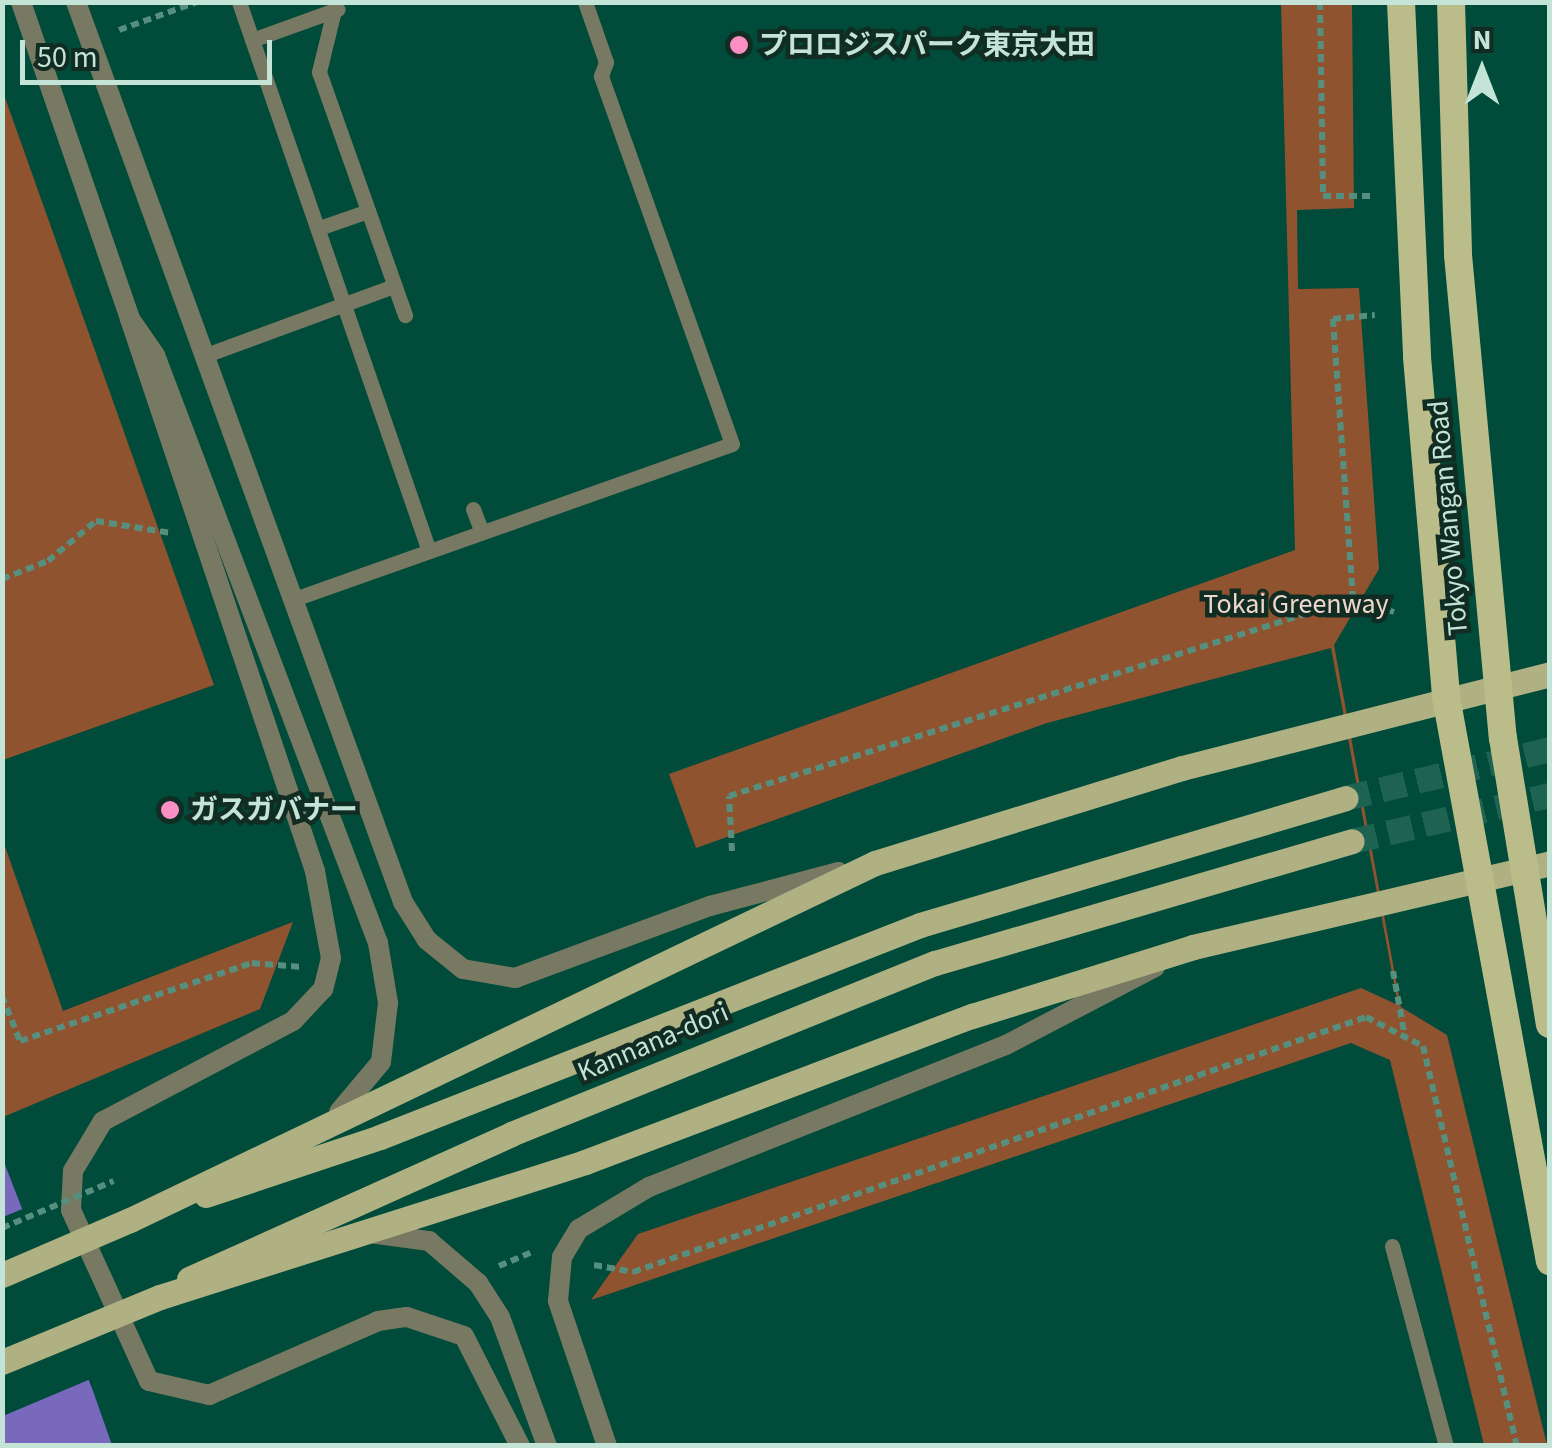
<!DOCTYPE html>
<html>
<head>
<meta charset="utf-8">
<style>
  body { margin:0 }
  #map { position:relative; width:1552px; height:1448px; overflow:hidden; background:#004b39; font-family:"Source Sans 3","Noto Sans JP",sans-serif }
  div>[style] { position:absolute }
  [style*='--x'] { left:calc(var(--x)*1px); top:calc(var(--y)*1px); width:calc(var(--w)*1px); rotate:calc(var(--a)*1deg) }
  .green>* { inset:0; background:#90532f }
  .water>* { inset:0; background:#7869bd }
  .pier>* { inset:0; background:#004b39 }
  .primary-tunnel>* { height:25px; margin-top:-12.5px; transform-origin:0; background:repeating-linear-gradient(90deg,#1e6251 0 25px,transparent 0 37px) }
  .path>* { height:6px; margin-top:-3px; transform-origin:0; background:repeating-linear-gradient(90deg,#578f7f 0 8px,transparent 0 13px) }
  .service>* { height:15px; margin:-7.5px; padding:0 7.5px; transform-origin:7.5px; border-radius:7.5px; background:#787963 }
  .minor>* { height:20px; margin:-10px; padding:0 10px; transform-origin:10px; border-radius:10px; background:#787963 }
  .tertiary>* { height:20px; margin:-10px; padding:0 10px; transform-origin:10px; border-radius:10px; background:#787963 }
  .primary>* { height:25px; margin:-12.5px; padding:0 12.5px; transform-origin:12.5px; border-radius:12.5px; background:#afb183 }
  .trunk>* { height:28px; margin:-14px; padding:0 14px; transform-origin:14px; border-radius:14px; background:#babc8a }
  .path-bridge>* { height:6px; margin-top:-3px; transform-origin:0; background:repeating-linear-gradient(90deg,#578f7f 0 8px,transparent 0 13px) }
  .primary-bridge>* { height:25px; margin:-12.5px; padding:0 12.5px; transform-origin:12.5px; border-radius:12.5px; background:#afb183 }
  .trunk-bridge>* { height:28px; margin:-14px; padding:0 14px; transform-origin:14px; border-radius:14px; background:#babc8a }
  .dots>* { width:28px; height:28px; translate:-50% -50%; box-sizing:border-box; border:5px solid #112c23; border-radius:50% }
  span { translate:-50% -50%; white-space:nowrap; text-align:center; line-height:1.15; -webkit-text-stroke:9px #112c23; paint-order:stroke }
  .poi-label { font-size:28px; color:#c5e4d8; font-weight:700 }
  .left { translate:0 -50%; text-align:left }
  .street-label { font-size:28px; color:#c5e4d8 }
  .park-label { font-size:28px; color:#efd8cb }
  .frame { position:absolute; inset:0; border:5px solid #c5e4d8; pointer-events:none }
  .north { position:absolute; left:1432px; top:20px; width:100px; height:100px; -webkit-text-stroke:8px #112c23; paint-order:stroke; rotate:0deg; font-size:28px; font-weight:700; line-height:40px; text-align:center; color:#c5e4d8 }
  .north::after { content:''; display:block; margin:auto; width:35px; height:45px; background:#c5e4d8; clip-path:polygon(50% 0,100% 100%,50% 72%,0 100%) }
  .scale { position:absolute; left:20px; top:40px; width:252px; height:45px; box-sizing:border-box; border:5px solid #c5e4d8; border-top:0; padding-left:12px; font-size:30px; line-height:35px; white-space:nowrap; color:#c5e4d8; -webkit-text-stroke:8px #112c23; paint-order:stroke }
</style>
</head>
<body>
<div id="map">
  <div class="green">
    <div style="clip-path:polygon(1281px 3px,1352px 3px,1354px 208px,1297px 210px,1298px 289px,1359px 288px,1379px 569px,1334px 645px,1401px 1007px,1447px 1035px,1547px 1445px,1484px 1445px,1390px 1060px,1351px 1043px,591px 1300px,638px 1234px,1361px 988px,1398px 1005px,1331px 648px,1047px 723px,696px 848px,669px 774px,1295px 550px)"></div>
    <div style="clip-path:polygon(3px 92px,214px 685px,3px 760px,2px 760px)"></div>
    <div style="clip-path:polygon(3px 841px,63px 1011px,293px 922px,260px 1009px,3px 1117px)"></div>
  </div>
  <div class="water">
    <div style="clip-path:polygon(2px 1157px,93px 1391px,112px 1445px,3px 1445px)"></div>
  </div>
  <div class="pier">
    <div style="clip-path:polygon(27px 1207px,93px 1378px,3px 1416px,3px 1217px)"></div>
  </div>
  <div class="primary-tunnel">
    <div style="--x:1345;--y:798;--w:211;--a:-13.4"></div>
    <div style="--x:1352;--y:841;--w:203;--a:-13.1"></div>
  </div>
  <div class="path">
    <div style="--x:1320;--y:2;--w:194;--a:89.1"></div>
    <div style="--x:1323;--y:196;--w:47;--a:0"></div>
    <div style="--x:119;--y:30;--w:83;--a:-19.7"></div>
    <div style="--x:2;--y:579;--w:49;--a:-21.4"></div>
    <div style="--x:48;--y:561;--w:62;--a:-39.8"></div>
    <div style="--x:96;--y:521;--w:76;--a:9.1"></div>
    <div style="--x:1353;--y:599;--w:281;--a:-94.1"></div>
    <div style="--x:1333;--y:319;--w:42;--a:-5.4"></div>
    <div style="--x:732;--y:851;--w:55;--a:-93.1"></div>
    <div style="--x:729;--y:796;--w:654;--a:-17.52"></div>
    <div style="--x:1353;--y:599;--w:43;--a:17.6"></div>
    <div style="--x:1393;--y:971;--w:67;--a:79.7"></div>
    <div style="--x:2;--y:996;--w:48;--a:68.2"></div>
    <div style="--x:20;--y:1041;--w:245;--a:-18.6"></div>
    <div style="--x:252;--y:963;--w:50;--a:4.6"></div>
    <div style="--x:594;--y:1265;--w:40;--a:10"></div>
    <div style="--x:633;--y:1272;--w:776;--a:-19.18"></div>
    <div style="--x:1366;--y:1017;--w:64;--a:27"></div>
    <div style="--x:1423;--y:1046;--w:411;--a:76.8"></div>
    <div style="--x:499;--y:1266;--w:36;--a:-23"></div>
  </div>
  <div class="service">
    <div style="--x:239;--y:2;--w:578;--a:70.91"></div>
    <div style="--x:336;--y:2;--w:72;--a:103.7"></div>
    <div style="--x:319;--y:72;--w:258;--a:70.5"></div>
    <div style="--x:252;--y:40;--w:91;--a:-19.8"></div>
    <div style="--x:319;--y:228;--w:52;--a:-19.1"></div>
    <div style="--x:206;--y:355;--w:200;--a:-20.2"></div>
    <div style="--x:473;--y:509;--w:22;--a:69"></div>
    <div style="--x:297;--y:598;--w:461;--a:-19.5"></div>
    <div style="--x:732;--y:444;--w:391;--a:-109.6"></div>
    <div style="--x:601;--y:76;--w:15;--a:-70"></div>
    <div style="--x:606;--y:62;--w:64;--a:-109.3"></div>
    <div style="--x:1392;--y:1246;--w:207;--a:74.9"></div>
  </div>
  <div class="minor">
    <div style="--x:130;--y:319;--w:582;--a:71.47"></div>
    <div style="--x:315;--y:871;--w:88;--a:79.6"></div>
    <div style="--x:331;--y:958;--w:32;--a:104"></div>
    <div style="--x:323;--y:989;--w:44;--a:133.2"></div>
    <div style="--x:293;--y:1021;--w:215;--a:152.2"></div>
    <div style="--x:103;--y:1121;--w:58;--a:121"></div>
    <div style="--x:73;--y:1171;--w:39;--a:93"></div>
    <div style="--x:71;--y:1210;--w:188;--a:65.5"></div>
    <div style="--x:149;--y:1381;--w:62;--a:13.1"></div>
    <div style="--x:209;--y:1395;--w:184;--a:-23.6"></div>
    <div style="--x:378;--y:1321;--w:29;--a:-8"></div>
    <div style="--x:407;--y:1317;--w:60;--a:18.4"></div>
    <div style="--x:464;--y:1336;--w:123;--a:63"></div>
  </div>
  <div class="tertiary">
    <div style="--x:21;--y:2;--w:335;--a:71"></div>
    <div style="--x:130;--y:319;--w:44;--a:55.2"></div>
    <div style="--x:155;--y:355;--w:629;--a:69.23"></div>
    <div style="--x:378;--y:943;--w:61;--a:80.5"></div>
    <div style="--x:388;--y:1003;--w:59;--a:96.8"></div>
    <div style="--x:381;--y:1062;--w:65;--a:130"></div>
    <div style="--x:76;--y:2;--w:958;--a:70.03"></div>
    <div style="--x:403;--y:902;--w:45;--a:57.7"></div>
    <div style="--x:427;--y:940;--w:46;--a:38.9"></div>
    <div style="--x:463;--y:969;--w:53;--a:9.8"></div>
    <div style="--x:515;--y:978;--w:208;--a:-20.3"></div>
    <div style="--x:710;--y:906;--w:133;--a:-14.8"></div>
    <div style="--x:370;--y:1233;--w:60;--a:7.7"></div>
    <div style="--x:429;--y:1241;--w:65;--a:40.6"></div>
    <div style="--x:478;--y:1283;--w:40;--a:57.1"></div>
    <div style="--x:500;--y:1317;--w:137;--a:70"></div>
    <div style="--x:607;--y:1446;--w:153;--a:-108.7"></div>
    <div style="--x:558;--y:1301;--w:44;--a:-84.8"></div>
    <div style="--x:562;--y:1257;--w:33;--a:-59"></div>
    <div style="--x:579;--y:1229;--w:82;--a:-31"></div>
    <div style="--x:649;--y:1187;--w:384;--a:-21.7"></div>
    <div style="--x:1006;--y:1045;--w:168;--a:-27.6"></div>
  </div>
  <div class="primary">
    <div style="--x:206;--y:1195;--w:183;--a:-18.4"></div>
    <div style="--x:380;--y:1137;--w:580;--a:-21.43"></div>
    <div style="--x:920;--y:925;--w:444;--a:-16.6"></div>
    <div style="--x:130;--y:1220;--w:826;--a:-25.6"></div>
    <div style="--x:875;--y:863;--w:321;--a:-17.2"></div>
    <div style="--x:1182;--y:768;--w:380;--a:-14.3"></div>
    <div style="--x:189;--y:1279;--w:353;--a:-24.2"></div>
    <div style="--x:511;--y:1134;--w:457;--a:-22"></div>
    <div style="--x:935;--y:963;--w:434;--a:-16.3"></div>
    <div style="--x:160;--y:1297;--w:446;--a:-17.6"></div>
    <div style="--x:585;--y:1162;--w:414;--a:-20.7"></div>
    <div style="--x:972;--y:1016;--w:232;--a:-17.3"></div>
    <div style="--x:1193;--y:947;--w:367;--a:-13.2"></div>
  </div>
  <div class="trunk">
    <div style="--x:1401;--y:2;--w:355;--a:87.4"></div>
    <div style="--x:1417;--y:357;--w:341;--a:85.1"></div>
    <div style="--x:1446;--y:697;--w:574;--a:79.57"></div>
    <div style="--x:1451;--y:2;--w:253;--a:88.4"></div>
  </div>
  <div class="path-bridge">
    <div style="--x:2;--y:1228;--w:121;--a:-22.9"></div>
  </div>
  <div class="primary-bridge">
    <div style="--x:2;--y:1275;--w:139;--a:-23.3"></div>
    <div style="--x:2;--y:1362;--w:171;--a:-22.4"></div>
  </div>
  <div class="trunk-bridge">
    <div style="--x:1458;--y:255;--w:485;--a:84.7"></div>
    <div style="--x:1503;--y:738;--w:290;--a:80.7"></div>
  </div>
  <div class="dots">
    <div style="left:739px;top:45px;background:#fb8fc4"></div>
    <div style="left:170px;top:810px;background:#fb8fc4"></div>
  </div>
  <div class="poi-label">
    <span class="left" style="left:759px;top:45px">プロロジスパーク東京大田</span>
    <span class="left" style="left:190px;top:810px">ガスガバナー</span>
  </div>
  <div class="street-label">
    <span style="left:1448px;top:518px;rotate:-95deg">Tokyo Wangan Road</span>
    <span style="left:653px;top:1042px;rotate:-23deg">Kannana-dori</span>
  </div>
  <div class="park-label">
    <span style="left:1296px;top:604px">Tokai Greenway</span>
  </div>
  <div class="frame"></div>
  <div class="north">N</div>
  <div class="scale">50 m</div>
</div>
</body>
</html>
